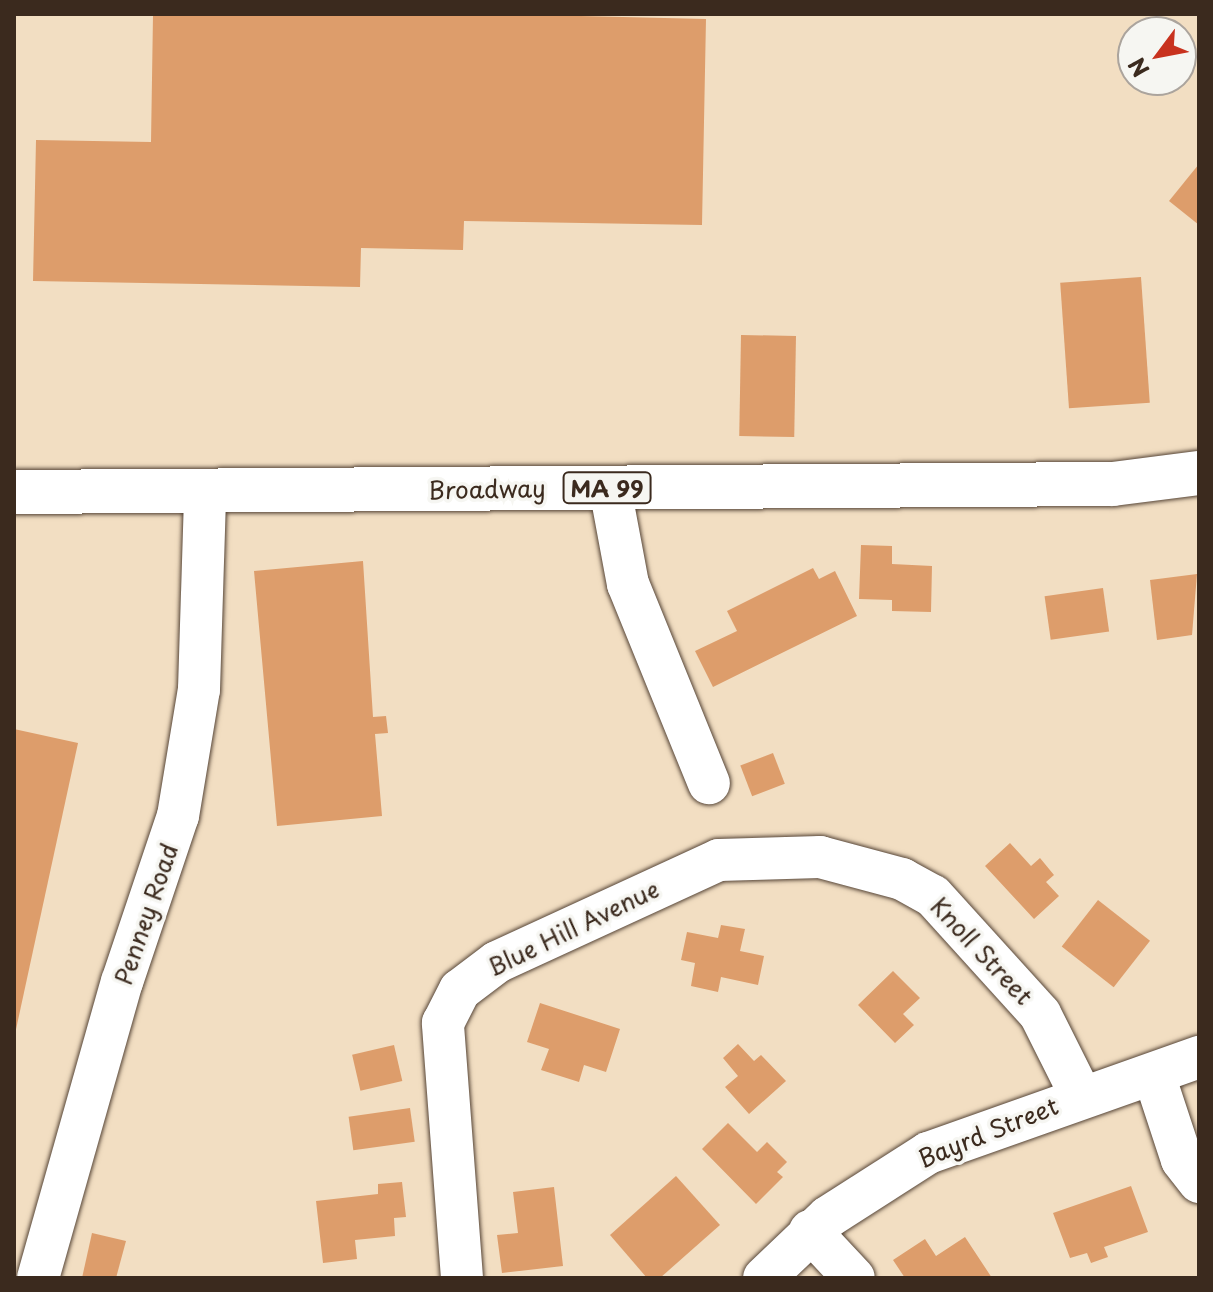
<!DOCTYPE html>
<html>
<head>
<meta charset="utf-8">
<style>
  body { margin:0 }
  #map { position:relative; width:1213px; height:1292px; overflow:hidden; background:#f2dec2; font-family:"Playpen Sans",sans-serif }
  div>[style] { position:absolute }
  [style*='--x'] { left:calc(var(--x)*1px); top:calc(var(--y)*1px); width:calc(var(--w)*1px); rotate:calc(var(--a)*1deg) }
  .building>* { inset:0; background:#dd9d6b; transform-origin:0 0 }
  .roads { filter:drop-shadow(0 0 2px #564537) drop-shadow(0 0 2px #564537) }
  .minor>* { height:42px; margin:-21px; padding:0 21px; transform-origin:21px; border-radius:21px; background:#fff }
  .major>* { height:44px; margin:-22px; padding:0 22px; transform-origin:22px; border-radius:22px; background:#fff }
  span { translate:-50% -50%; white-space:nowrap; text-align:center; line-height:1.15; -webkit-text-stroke:7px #f6f6f2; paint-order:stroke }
  .shield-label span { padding:2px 6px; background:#f6f6f2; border:2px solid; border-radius:6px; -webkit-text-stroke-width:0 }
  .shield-label { font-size:22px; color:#3b2a1e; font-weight:700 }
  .street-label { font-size:24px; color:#3b2a1e }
  .frame { position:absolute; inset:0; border:16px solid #3b2a1e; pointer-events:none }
  .north { position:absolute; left:1117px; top:16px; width:80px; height:80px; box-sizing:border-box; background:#f6f6f2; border:2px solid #aba49d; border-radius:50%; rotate:238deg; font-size:22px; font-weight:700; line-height:32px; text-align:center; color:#3b2a1e }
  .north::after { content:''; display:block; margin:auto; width:28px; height:36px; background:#c8321e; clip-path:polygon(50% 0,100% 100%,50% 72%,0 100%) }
</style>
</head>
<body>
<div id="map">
  <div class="building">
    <div style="clip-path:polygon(498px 14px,706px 19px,702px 225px,464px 221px,463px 250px,361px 248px,360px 287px,33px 281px,36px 140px,151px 142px,153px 15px)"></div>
    <div style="clip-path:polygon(1199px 164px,1199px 225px,1169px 201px)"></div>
    <div style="left:1141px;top:277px;width:126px;height:81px;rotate:86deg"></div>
    <div style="left:741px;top:335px;width:55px;height:101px;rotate:1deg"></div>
    <div style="clip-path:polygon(861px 545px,892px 546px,892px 564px,932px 566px,931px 612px,892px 611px,892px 600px,859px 599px)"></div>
    <div style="clip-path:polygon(363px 561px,373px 717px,386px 716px,388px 733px,375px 734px,382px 816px,277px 826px,254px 571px)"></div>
    <div style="clip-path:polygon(813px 568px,819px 579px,835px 571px,857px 616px,713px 687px,695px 651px,737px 631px,727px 611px)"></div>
    <div style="clip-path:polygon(1197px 574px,1192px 635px,1157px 640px,1150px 580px)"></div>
    <div style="left:1103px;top:588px;width:44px;height:59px;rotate:82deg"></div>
    <div style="clip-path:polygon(14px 729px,78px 743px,15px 1034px,14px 1034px)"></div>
    <div style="left:773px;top:753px;width:33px;height:35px;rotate:69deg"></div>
    <div style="clip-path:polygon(1010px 843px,1031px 866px,1040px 858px,1054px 875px,1046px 882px,1059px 896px,1034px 919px,985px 866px)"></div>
    <div style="left:1098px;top:900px;width:66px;height:59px;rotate:38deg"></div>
    <div style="clip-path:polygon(721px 925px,745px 929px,740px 951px,764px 956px,758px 985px,721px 977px,718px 992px,691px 986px,695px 963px,681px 960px,687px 932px,718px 938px)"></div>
    <div style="clip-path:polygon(893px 971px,920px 998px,903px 1014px,914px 1025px,895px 1043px,858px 1005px)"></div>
    <div style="clip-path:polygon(540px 1003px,620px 1029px,606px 1072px,584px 1065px,579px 1082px,541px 1070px,549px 1049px,527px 1042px)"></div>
    <div style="clip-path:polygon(738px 1044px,754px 1061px,761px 1055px,786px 1081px,749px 1114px,725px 1087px,738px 1076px,723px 1058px)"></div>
    <div style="left:394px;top:1045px;width:37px;height:43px;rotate:77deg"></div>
    <div style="left:410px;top:1108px;width:34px;height:62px;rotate:82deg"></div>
    <div style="clip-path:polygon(728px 1123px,757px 1152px,767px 1142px,787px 1162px,777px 1172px,783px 1177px,756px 1204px,702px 1149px)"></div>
    <div style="clip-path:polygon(676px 1176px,720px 1225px,660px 1278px,647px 1278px,610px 1235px)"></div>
    <div style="clip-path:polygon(402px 1182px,406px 1217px,394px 1218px,395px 1236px,355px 1240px,357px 1259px,323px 1263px,316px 1201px,378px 1194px,378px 1184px)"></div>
    <div style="clip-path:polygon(1131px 1186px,1148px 1232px,1104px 1247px,1108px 1257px,1091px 1263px,1087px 1253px,1070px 1258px,1053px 1213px)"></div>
    <div style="clip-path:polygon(554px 1187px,563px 1266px,502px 1273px,497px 1235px,518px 1233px,513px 1192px)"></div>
    <div style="clip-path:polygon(92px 1233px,126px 1241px,116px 1278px,82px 1278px)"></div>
    <div style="clip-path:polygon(965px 1237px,992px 1278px,905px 1278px,893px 1260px,925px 1239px,936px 1256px)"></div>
  </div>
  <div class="roads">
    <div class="minor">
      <div style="--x:610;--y:488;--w:98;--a:79.4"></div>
      <div style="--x:628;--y:584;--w:215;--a:67.9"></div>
      <div style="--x:1154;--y:1075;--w:89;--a:71.8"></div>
      <div style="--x:1182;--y:1160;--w:28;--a:52"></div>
      <div style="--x:810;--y:1231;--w:64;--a:46.9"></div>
      <div style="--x:38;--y:1278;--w:308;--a:-74.2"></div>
      <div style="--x:122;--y:982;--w:175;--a:-71.4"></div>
      <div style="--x:178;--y:816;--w:129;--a:-80.6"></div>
      <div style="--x:199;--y:689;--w:196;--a:-88.2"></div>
      <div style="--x:462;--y:1278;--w:256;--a:-94.3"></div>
      <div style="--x:443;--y:1023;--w:37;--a:-63"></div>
      <div style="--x:460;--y:990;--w:46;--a:-37.1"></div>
      <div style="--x:497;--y:962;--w:244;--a:-24.7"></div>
      <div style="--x:719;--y:860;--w:101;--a:-1.7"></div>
      <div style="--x:820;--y:857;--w:85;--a:15"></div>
      <div style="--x:902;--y:879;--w:35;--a:29"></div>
      <div style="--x:933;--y:896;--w:159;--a:47.8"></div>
      <div style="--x:1040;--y:1014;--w:92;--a:63.4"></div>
      <div style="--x:764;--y:1278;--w:88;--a:-43.6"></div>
      <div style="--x:828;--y:1217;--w:119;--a:-32.6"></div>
      <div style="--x:928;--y:1153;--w:288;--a:-19.5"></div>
    </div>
    <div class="major">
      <div style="--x:14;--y:492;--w:1099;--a:-0.42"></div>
      <div style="--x:1113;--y:484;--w:87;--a:-7.3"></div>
    </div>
  </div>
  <div class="shield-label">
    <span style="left:607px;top:488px">MA 99</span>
  </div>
  <div class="street-label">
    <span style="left:487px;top:489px;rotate:-1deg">Broadway</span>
    <span style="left:146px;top:914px;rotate:-71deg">Penney Road</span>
    <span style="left:573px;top:928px;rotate:-26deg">Blue Hill Avenue</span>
    <span style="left:982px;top:951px;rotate:47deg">Knoll Street</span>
    <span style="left:988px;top:1132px;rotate:-22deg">Bayrd Street</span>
  </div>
  <div class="frame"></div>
  <div class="north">N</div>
</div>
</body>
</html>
